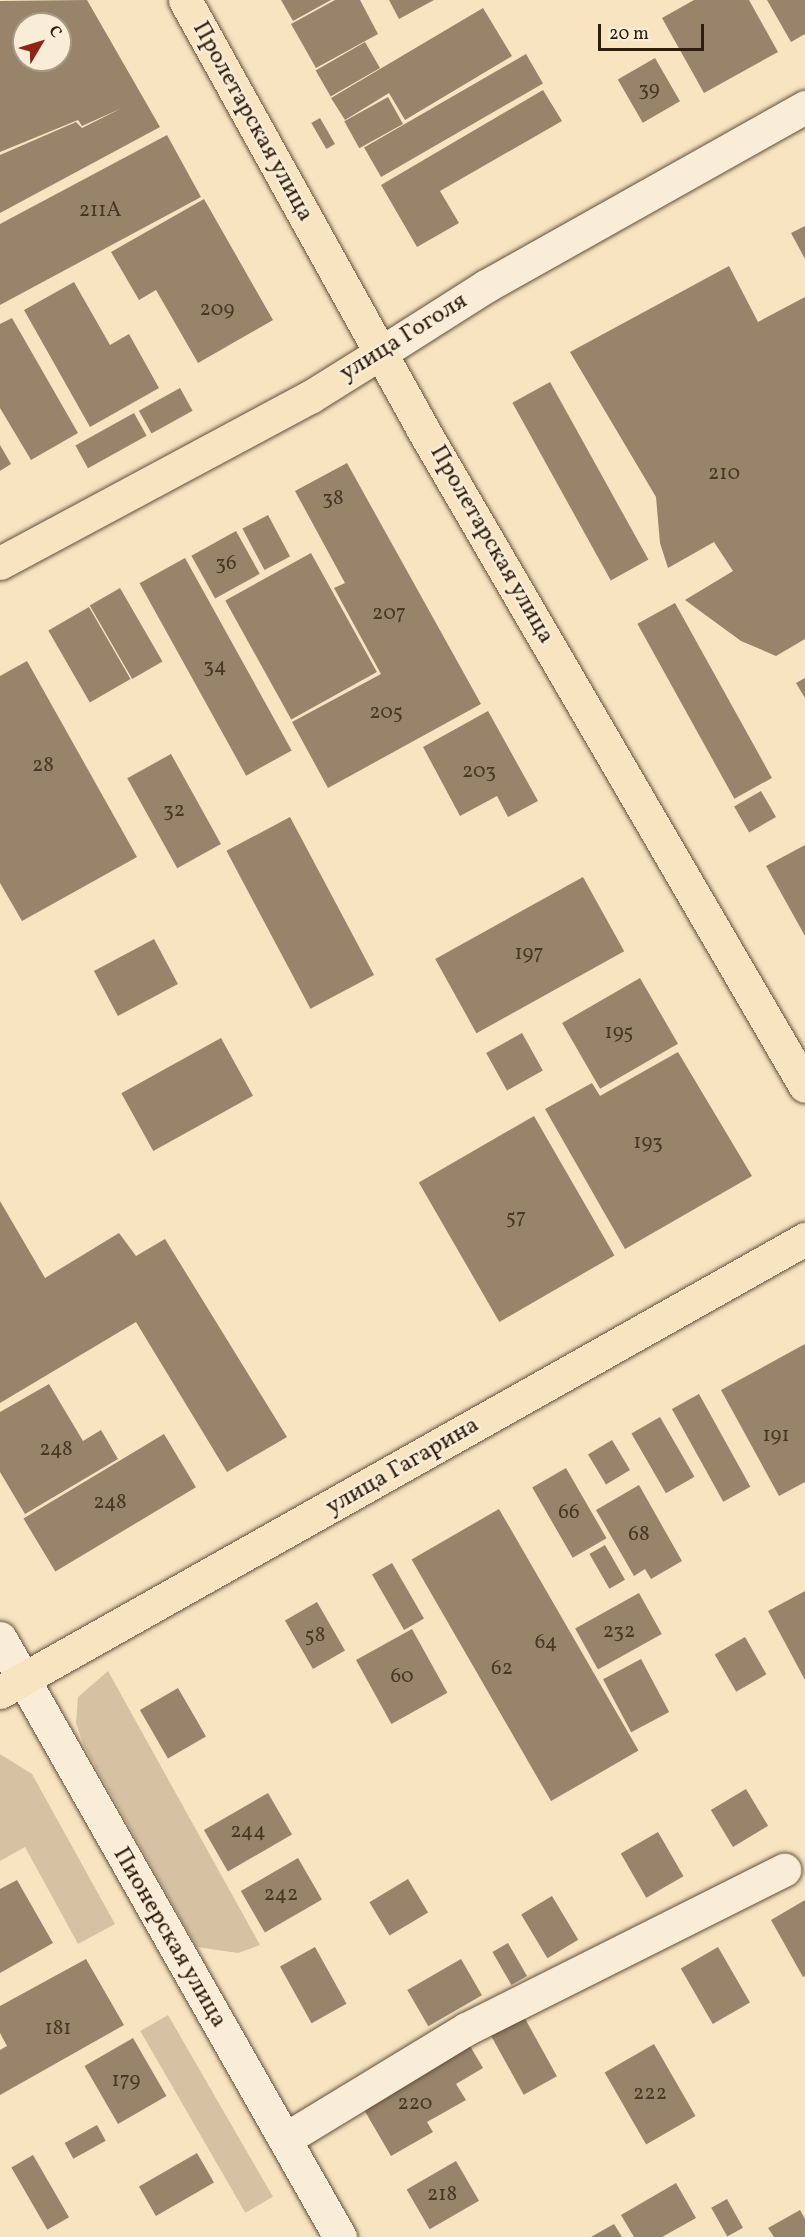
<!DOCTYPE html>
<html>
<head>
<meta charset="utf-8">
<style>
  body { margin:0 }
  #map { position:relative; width:805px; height:2237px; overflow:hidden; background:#f8e4c1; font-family:Vollkorn,serif }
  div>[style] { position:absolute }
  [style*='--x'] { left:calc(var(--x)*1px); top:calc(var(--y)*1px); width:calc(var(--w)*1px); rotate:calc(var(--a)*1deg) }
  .green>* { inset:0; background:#d6c2a3; transform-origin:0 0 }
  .building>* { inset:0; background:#98846b; transform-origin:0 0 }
  .roads { filter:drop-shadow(0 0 2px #614f3b) drop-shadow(0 0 2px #614f3b) }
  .minor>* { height:33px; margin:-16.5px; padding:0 16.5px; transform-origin:16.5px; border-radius:16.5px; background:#faedd7 }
  .major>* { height:33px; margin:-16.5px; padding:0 16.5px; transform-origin:16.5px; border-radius:16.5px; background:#f8e4c1 }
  span { translate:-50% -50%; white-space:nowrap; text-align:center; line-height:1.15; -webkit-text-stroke:4.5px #faedd7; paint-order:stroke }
  .number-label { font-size:21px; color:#493725 }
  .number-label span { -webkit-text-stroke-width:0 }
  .street-label { font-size:24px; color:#2f1d0e }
  .north { position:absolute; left:12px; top:12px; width:60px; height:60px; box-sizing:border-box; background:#faedd7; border:2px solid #a99a87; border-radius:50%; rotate:52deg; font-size:16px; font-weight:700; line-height:24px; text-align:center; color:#2f1d0e }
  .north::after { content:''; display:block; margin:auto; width:21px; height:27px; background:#8f2418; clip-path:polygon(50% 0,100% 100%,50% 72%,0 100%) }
  .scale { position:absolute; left:598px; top:24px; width:106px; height:27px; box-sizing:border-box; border:3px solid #2f1d0e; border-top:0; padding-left:8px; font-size:18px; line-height:21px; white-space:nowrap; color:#2f1d0e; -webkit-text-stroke:4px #faedd7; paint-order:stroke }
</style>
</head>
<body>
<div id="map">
  <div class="green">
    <div style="clip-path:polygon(108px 1671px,260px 1945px,238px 1953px,197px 1947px,84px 1746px,76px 1723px,78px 1697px)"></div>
    <div style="clip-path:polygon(0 1754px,32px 1774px,115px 1924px,78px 1944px,25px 1847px,0 1861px)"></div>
    <div style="left:168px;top:2015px;width:210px;height:32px;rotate:60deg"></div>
  </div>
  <div class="building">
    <div style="clip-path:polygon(evenodd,87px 0,160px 127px,0 213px,0 155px,76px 122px,82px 128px,122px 108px,82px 126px,78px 120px,0 152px,0 1px,87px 0,24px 24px,60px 24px,60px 60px,24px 60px,24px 24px)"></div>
    <div style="clip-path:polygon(281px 0,331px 0,293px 21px)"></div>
    <div style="clip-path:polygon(335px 0,360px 0,378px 34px,316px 68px,291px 24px)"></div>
    <div style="clip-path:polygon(389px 0,434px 0,399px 19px)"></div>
    <div style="clip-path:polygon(694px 0,749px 0,778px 52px,704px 93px,662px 18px)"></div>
    <div style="clip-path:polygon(767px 0,805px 0,805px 34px,791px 42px)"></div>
    <div style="clip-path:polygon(483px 8px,512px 56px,405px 120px,389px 93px,345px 120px,331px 98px)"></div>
    <div style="left:365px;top:42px;width:30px;height:57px;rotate:60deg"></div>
    <div style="left:526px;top:54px;width:34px;height:187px;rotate:60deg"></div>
    <div style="left:655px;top:58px;width:50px;height:43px;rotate:60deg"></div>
    <div style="clip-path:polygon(543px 90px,562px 121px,440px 191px,459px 223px,417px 247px,381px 185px)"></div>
    <div style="left:388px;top:97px;width:31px;height:50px;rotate:61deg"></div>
    <div style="left:320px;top:118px;width:30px;height:10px;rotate:60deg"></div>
    <div style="clip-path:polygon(167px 135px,201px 197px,0 305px,0 224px)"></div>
    <div style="clip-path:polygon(204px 199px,273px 320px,198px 363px,156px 290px,139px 300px,111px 252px)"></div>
    <div style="clip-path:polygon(805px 226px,805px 259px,791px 233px)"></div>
    <div style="clip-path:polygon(729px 266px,758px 322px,805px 297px,805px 639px,776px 656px,741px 641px,685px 600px,733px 571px,714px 542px,668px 568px,660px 543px,656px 497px,570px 352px)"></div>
    <div style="clip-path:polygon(74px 282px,110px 345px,129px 334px,159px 388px,90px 427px,24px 310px)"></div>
    <div style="clip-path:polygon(12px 318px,78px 433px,31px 460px,0 408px,0 324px)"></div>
    <div style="left:550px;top:382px;width:203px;height:43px;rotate:61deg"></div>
    <div style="left:180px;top:388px;width:26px;height:47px;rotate:61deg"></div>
    <div style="left:134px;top:413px;width:26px;height:67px;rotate:61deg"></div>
    <div style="clip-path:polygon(0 445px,11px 464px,0 471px)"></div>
    <div style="clip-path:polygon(347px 463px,481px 704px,328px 788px,292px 722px,381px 674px,334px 588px,345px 583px,295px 491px)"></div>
    <div style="left:268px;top:515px;width:47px;height:29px;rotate:62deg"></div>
    <div style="left:236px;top:531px;width:49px;height:51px;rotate:61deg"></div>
    <div style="left:311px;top:553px;width:136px;height:98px;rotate:61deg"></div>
    <div style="left:185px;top:558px;width:220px;height:52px;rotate:61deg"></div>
    <div style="left:120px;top:588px;width:85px;height:35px;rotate:60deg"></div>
    <div style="left:675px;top:603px;width:200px;height:43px;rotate:61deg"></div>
    <div style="left:89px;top:607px;width:83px;height:47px;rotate:60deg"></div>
    <div style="clip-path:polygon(27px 661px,137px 857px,22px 921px,0 883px,0 676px)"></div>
    <div style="clip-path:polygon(805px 678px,805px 698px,796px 683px)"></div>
    <div style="clip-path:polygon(488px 711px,538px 801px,508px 817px,497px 796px,460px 816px,423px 747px)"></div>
    <div style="left:171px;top:754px;width:103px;height:50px;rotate:61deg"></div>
    <div style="left:761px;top:791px;width:30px;height:31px;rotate:60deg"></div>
    <div style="left:290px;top:817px;width:179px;height:72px;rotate:62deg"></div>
    <div style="clip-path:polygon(805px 845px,805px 936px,766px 866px)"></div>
    <div style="left:583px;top:877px;width:85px;height:169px;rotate:61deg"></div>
    <div style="left:154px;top:939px;width:51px;height:68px;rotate:62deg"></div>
    <div style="left:640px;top:978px;width:76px;height:90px;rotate:60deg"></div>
    <div style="left:522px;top:1033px;width:43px;height:41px;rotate:61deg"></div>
    <div style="left:221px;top:1038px;width:66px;height:114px;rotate:61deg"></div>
    <div style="clip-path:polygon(678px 1052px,752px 1176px,625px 1249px,545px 1109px,592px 1083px,600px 1096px)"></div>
    <div style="left:534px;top:1116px;width:161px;height:133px;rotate:60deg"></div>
    <div style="clip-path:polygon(0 1201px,45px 1278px,119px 1233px,136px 1256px,165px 1239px,287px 1437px,227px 1472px,136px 1322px,0 1403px)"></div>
    <div style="clip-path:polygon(805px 1344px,805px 1482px,779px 1496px,721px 1390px)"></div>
    <div style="clip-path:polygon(49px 1384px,83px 1441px,101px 1430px,118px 1459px,25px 1514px,0 1472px,0 1412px)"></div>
    <div style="left:699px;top:1394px;width:106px;height:31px;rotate:61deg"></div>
    <div style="left:660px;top:1417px;width:69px;height:33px;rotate:60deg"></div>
    <div style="left:164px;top:1434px;width:62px;height:164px;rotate:59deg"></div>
    <div style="left:612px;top:1440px;width:35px;height:28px;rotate:59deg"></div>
    <div style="left:566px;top:1468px;width:81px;height:39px;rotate:60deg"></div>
    <div style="clip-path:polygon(639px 1485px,682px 1561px,651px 1579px,645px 1569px,634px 1576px,596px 1510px)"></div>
    <div style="left:499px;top:1509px;width:279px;height:101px;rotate:60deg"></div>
    <div style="left:605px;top:1545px;width:40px;height:18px;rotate:60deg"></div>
    <div style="left:392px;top:1563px;width:64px;height:23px;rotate:60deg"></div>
    <div style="clip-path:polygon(805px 1591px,805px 1680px,768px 1611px)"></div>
    <div style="left:639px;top:1593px;width:47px;height:73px;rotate:61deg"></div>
    <div style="left:317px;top:1602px;width:56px;height:37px;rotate:60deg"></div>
    <div style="left:412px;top:1629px;width:73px;height:64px;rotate:61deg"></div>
    <div style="left:745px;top:1637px;width:43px;height:35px;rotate:60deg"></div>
    <div style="left:641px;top:1659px;width:60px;height:43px;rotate:62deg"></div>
    <div style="left:178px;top:1688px;width:56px;height:44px;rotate:60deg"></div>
    <div style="left:746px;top:1789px;width:43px;height:41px;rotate:59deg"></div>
    <div style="left:268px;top:1793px;width:48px;height:74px;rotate:60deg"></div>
    <div style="left:658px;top:1832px;width:51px;height:43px;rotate:60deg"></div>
    <div style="left:298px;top:1858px;width:48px;height:66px;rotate:60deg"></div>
    <div style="left:408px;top:1879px;width:39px;height:45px;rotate:59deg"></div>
    <div style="clip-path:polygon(17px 1880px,53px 1943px,0 1973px,0 1889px)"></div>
    <div style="left:552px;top:1896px;width:51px;height:36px;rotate:59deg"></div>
    <div style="clip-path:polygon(805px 1900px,805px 1976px,803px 1977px,771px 1920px)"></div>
    <div style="left:508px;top:1943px;width:38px;height:18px;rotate:60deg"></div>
    <div style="left:315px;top:1947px;width:65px;height:40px;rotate:61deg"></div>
    <div style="left:718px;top:1947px;width:64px;height:43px;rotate:60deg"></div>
    <div style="clip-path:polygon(86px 1959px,124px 2025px,0 2095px,0 2050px,7px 2046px,0 2033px,0 2006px)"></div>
    <div style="left:461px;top:1959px;width:42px;height:62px;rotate:60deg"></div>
    <div style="left:523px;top:2015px;width:70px;height:38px;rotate:61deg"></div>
    <div style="left:133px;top:2038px;width:67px;height:56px;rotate:60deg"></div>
    <div style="left:654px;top:2044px;width:83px;height:57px;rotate:60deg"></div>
    <div style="clip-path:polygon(470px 2046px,483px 2068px,456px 2084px,466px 2100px,427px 2122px,433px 2132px,391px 2156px,363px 2108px)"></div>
    <div style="left:97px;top:2125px;width:18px;height:37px;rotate:61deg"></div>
    <div style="left:197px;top:2153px;width:34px;height:67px;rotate:60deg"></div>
    <div style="left:33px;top:2155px;width:72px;height:25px;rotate:60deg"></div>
    <div style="left:456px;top:2161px;width:46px;height:57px;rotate:60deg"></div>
    <div style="clip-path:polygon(676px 2183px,696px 2218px,662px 2237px,634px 2237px,621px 2215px)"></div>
    <div style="left:727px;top:2199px;width:33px;height:18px;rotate:61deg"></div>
    <div style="clip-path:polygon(800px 2210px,805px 2219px,805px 2237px,774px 2237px,768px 2228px)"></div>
    <div style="clip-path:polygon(614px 2224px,622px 2237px,591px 2237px)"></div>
  </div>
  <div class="roads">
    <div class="minor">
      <div style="--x:382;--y:352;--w:123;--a:-32.4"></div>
      <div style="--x:486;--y:286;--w:366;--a:-29.3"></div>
      <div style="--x:0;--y:1638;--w:689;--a:60.42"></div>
      <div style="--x:285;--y:2139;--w:212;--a:-31.3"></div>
      <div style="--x:466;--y:2029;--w:356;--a:-26.6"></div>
    </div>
    <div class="major">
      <div style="--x:185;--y:0;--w:489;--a:61"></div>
      <div style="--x:422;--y:428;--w:761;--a:59.8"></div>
      <div style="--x:0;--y:563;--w:352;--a:-28.2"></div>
      <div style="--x:310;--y:397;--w:85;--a:-32"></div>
      <div style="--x:0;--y:1692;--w:924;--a:-29.37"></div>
    </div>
  </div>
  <div class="number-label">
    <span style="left:649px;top:90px">39</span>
    <span style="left:100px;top:211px">211А</span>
    <span style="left:217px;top:310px">209</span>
    <span style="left:724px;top:474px">210</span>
    <span style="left:333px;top:499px">38</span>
    <span style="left:226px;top:564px">36</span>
    <span style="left:389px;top:614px">207</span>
    <span style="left:215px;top:667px">34</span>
    <span style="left:386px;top:713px">205</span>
    <span style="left:43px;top:766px">28</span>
    <span style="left:479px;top:772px">203</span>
    <span style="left:174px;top:811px">32</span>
    <span style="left:529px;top:954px">197</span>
    <span style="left:619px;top:1033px">195</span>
    <span style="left:648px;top:1143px">193</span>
    <span style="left:516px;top:1218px">57</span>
    <span style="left:776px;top:1436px">191</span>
    <span style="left:56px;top:1450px">248</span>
    <span style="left:110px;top:1503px">248</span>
    <span style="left:569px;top:1513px">66</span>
    <span style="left:639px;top:1535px">68</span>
    <span style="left:619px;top:1632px">232</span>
    <span style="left:315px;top:1636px">58</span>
    <span style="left:546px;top:1643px">64</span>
    <span style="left:502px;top:1669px">62</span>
    <span style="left:402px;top:1677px">60</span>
    <span style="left:248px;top:1832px">244</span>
    <span style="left:281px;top:1895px">242</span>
    <span style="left:58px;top:2029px">181</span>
    <span style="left:126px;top:2081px">179</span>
    <span style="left:650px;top:2094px">222</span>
    <span style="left:415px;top:2104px">220</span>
    <span style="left:442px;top:2195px">218</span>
  </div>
  <div class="street-label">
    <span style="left:252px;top:122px;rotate:61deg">Пролетарская улица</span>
    <span style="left:404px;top:338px;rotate:-32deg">улица Гоголя</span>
    <span style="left:491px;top:545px;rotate:60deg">Пролетарская улица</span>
    <span style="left:403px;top:1467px;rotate:-30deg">улица Гагарина</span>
    <span style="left:169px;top:1938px;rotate:60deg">Пионерская улица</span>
  </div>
  <div class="north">С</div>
  <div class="scale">20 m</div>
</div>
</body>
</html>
